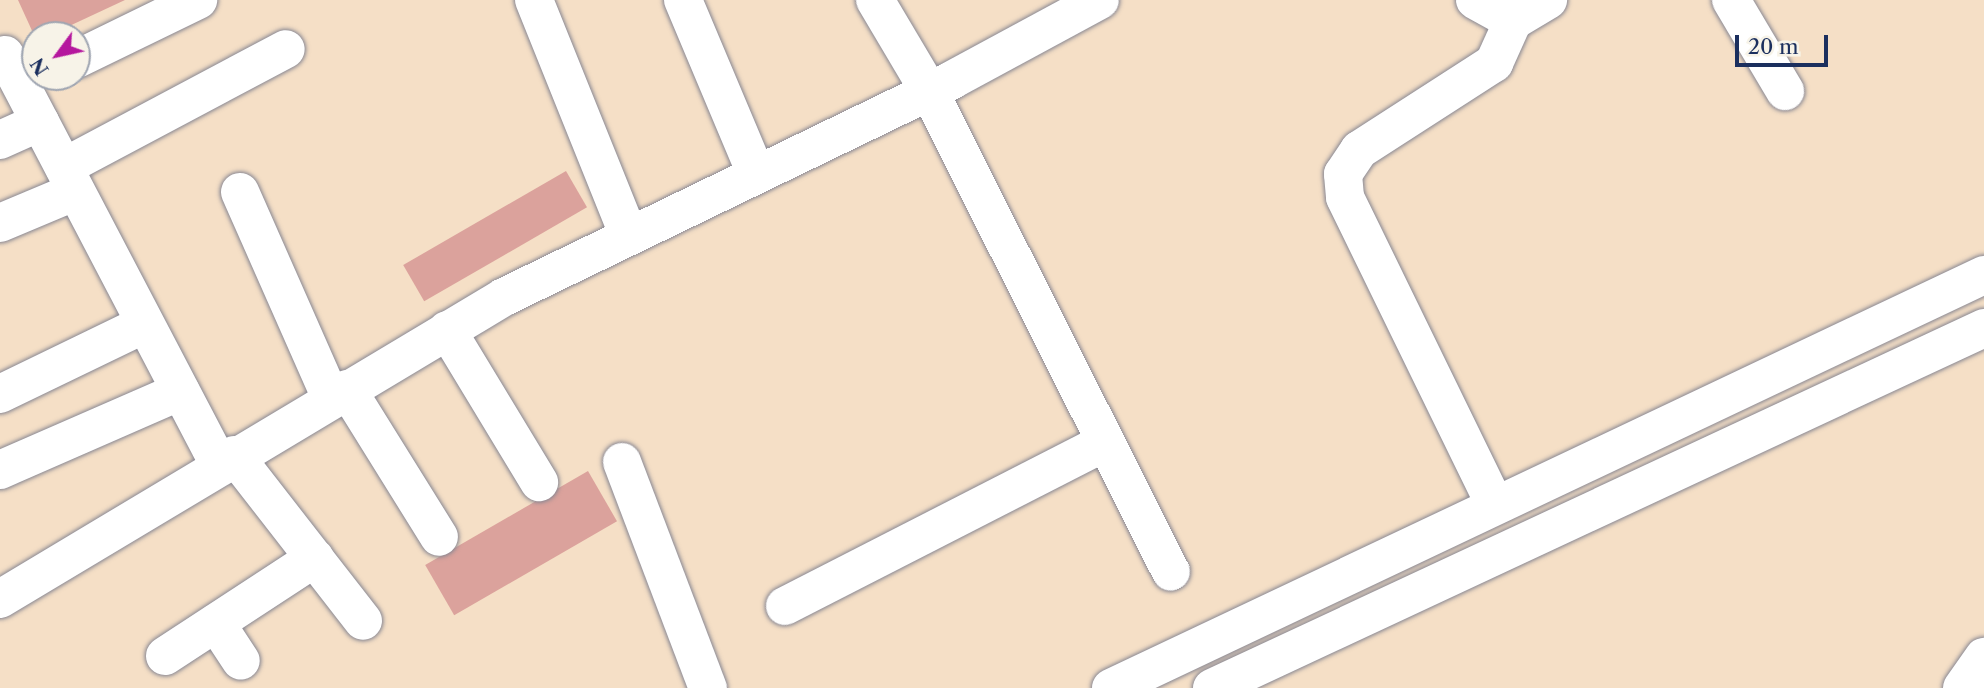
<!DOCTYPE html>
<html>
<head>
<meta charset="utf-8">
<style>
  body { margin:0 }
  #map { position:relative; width:1984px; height:688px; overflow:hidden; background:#f5dfc6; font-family:"Libre Caslon Text",serif }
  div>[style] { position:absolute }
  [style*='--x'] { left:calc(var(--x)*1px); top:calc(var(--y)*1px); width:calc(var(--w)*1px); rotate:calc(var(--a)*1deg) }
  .building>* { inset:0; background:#dba29c; transform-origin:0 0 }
  .roads { filter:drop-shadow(0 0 2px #888792) drop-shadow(0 0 2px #888792) }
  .minor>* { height:38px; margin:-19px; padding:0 19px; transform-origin:19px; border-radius:19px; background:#fff }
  span { translate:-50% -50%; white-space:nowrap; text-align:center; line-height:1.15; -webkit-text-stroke:6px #f7f3e8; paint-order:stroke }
  .north { position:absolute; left:21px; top:21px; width:70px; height:70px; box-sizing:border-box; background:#f7f3e8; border:2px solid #9fa5b1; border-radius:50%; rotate:237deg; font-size:19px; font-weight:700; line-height:28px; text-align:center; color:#1b2f5e }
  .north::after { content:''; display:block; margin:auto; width:24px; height:32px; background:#b5179e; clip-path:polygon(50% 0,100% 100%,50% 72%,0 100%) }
  .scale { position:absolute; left:1735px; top:35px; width:93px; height:32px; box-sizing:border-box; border:4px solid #1b2f5e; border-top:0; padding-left:9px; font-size:21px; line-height:24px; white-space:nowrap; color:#1b2f5e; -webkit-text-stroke:5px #f7f3e8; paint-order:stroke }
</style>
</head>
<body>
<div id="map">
  <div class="building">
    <div style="clip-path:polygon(18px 0,125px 0,50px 35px,34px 35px)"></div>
    <div style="left:566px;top:171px;width:42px;height:188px;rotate:60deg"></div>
    <div style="left:588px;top:471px;width:58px;height:188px;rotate:60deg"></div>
  </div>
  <div class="roads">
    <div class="minor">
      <div style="--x:534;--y:0;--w:254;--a:68.1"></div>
      <div style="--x:683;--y:0;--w:189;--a:67.2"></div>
      <div style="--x:875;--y:0;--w:106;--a:59.3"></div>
      <div style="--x:929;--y:91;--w:538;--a:63.29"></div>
      <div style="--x:1475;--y:0;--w:43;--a:28.9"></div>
      <div style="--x:1513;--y:21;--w:41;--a:-31"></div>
      <div style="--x:1731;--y:0;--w:106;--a:59.3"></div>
      <div style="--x:5;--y:55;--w:462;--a:62.4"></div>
      <div style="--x:77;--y:59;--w:135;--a:-26"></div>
      <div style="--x:0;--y:140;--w:44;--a:-24.2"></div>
      <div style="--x:64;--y:167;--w:251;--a:-28"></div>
      <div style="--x:240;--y:192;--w:225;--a:66.2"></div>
      <div style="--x:0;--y:223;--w:82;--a:-22.8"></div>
      <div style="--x:447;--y:330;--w:178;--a:58.8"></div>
      <div style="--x:347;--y:389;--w:174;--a:58.1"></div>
      <div style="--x:0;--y:394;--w:161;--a:-25.8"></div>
      <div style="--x:234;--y:455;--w:210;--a:52.1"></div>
      <div style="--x:622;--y:462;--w:242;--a:69.2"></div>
      <div style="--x:0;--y:470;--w:197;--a:-23.6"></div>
      <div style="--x:1494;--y:503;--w:340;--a:-116"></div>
      <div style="--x:1345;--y:197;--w:23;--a:-95"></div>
      <div style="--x:1343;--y:174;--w:29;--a:-56"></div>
      <div style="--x:1359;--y:150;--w:161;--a:-32.8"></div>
      <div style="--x:1494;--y:63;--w:46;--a:-65.7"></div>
      <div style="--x:0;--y:599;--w:588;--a:-30.93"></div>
      <div style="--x:504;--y:297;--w:498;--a:-25.8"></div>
      <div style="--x:952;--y:80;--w:168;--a:-28.4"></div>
      <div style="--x:785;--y:606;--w:360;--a:-27.1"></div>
      <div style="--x:216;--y:623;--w:45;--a:56.7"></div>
      <div style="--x:165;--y:656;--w:179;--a:-33.2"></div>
      <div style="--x:1111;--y:688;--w:966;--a:-25.32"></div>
      <div style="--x:1212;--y:688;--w:852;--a:-25"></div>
      <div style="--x:1962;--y:688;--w:38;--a:-55"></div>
    </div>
  </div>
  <div class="north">N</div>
  <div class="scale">20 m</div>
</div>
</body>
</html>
